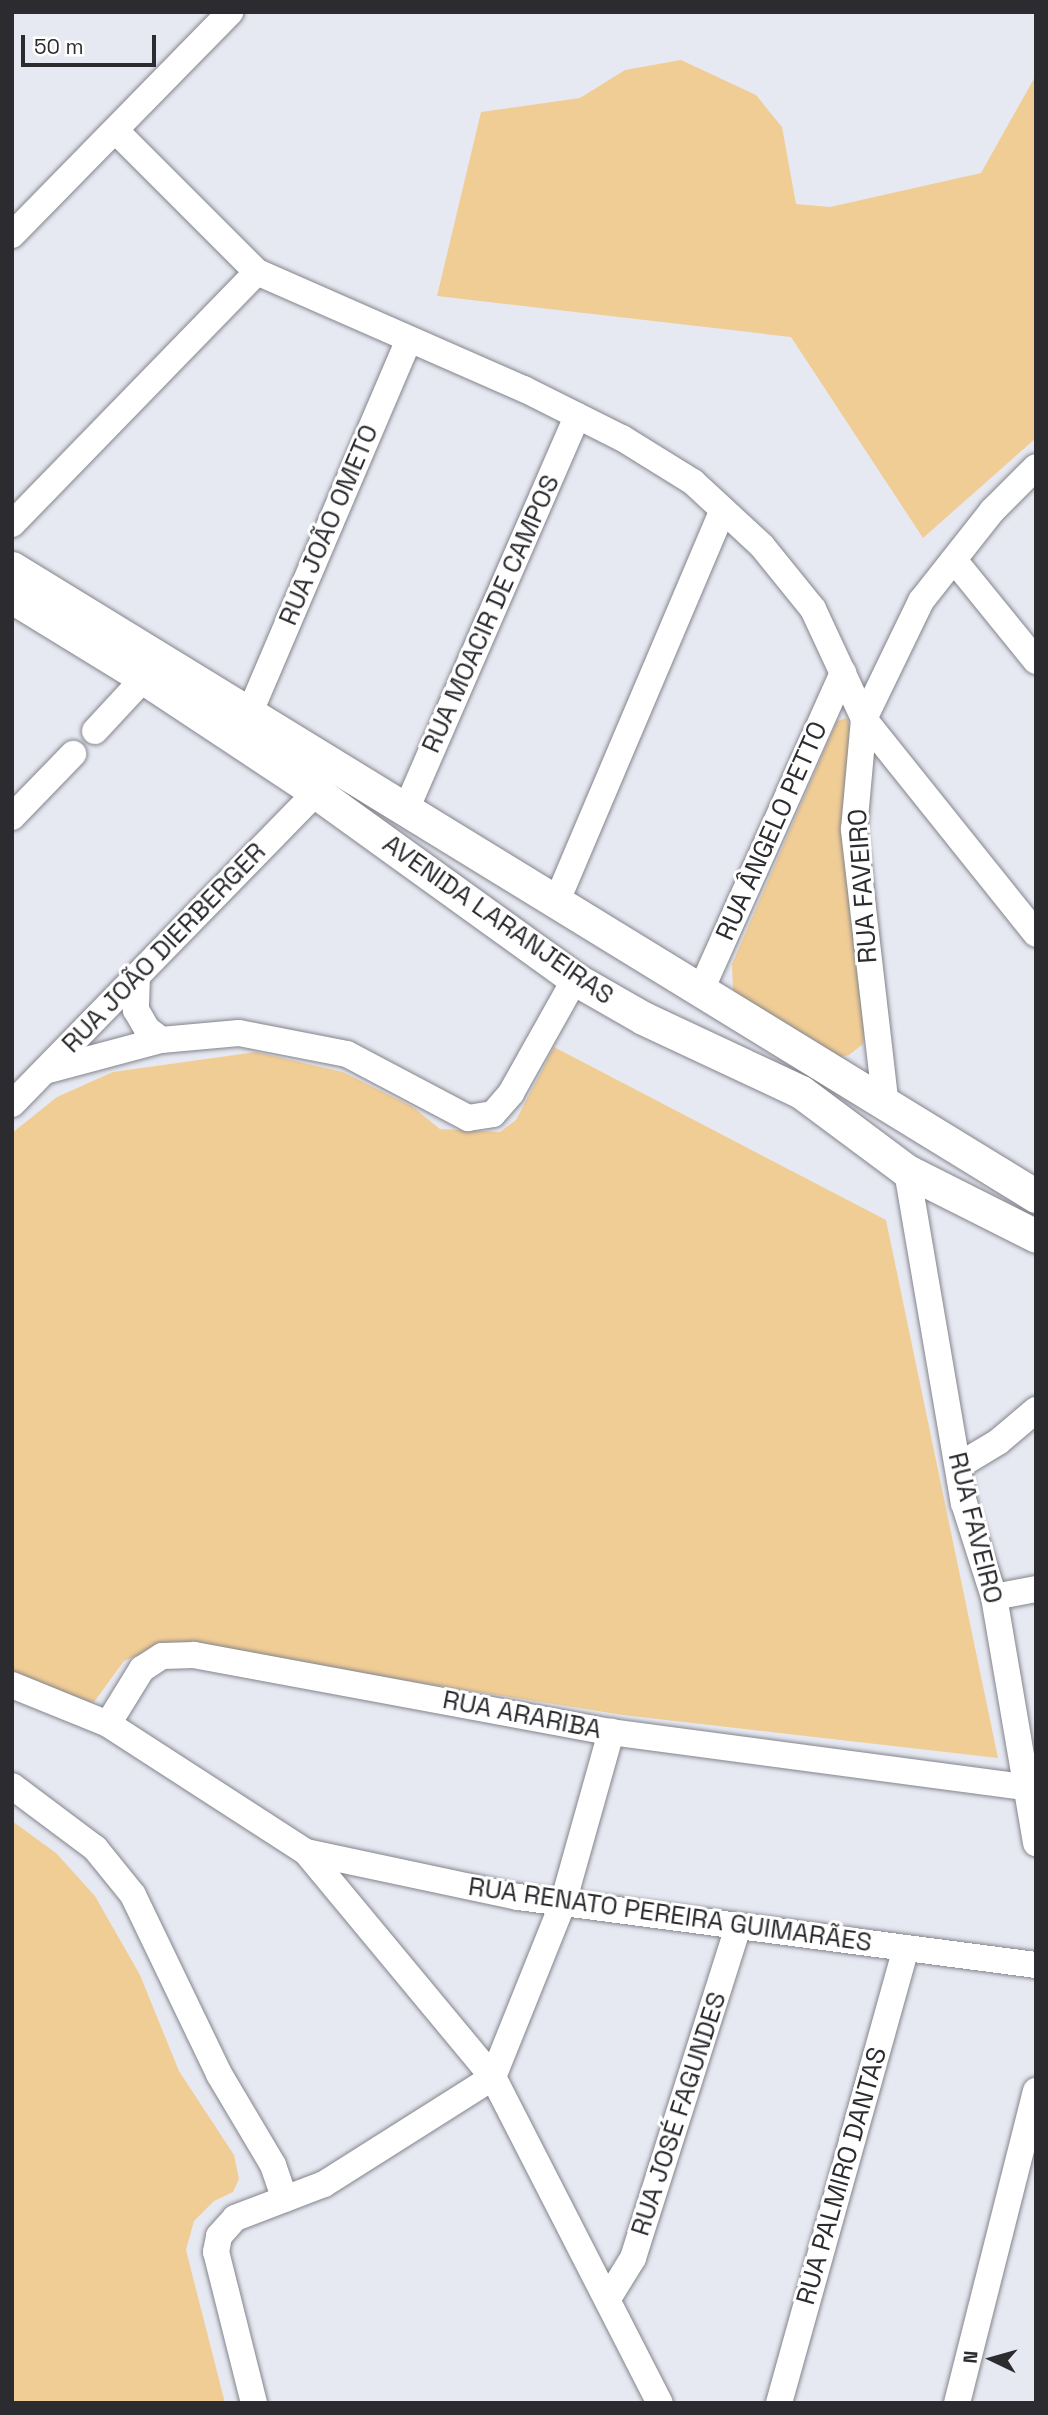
<!DOCTYPE html>
<html>
<head>
<meta charset="utf-8">
<style>
  body { margin:0 }
  #map { position:relative; width:1048px; height:2415px; overflow:hidden; background:#e7e9f2; font-family:"Space Grotesk",sans-serif }
  div>[style] { position:absolute }
  [style*='--x'] { left:calc(var(--x)*1px); top:calc(var(--y)*1px); width:calc(var(--w)*1px); rotate:calc(var(--a)*1deg) }
  .green>* { inset:0; background:#f1cd96 }
  .roads { filter:drop-shadow(0 0 2px #83848c) drop-shadow(0 0 2px #83848c) }
  .minor>* { height:26px; margin:-13px; padding:0 13px; transform-origin:13px; border-radius:13px; background:#fff }
  .major>* { height:33px; margin:-16.5px; padding:0 16.5px; transform-origin:16.5px; border-radius:16.5px; background:#fff }
  span { translate:-50% -50%; white-space:nowrap; text-align:center; line-height:1.15; -webkit-text-stroke:6px #fff; paint-order:stroke }
  .street-label { font-size:26px; color:#2c2c30 }
  .frame { position:absolute; inset:0; border:14px solid #2c2c30; pointer-events:none }
  .north { position:absolute; left:957px; top:2324px; width:70px; height:70px; -webkit-text-stroke:5px #fff; paint-order:stroke; rotate:275deg; font-size:19px; font-weight:700; line-height:28px; text-align:center; color:#2c2c30 }
  .north::after { content:''; display:block; margin:auto; width:24px; height:32px; background:#2c2c30; clip-path:polygon(50% 0,100% 100%,50% 72%,0 100%) }
  .scale { position:absolute; left:21px; top:35px; width:135px; height:32px; box-sizing:border-box; border:4px solid #2c2c30; border-top:0; padding-left:9px; font-size:21px; line-height:24px; white-space:nowrap; color:#2c2c30; -webkit-text-stroke:5px #fff; paint-order:stroke }
</style>
</head>
<body>
<div id="map">
  <div class="green">
    <div style="clip-path:polygon(681px 60px,756px 95px,782px 127px,796px 204px,830px 207px,981px 173px,1036px 75px,1036px 438px,923px 538px,791px 337px,437px 296px,481px 112px,580px 98px,625px 70px)"></div>
    <div style="clip-path:polygon(847px 718px,850px 728px,843px 830px,865px 1027px,863px 1044px,849px 1055px,830px 1060px,733px 992px,732px 964px,837px 721px)"></div>
    <div style="clip-path:polygon(554px 1047px,886px 1220px,998px 1758px,623px 1715px,184px 1645px,161px 1645px,124px 1661px,94px 1702px,75px 1703px,12px 1680px,12px 1133px,57px 1097px,113px 1072px,256px 1052px,343px 1072px,413px 1107px,440px 1129px,500px 1132px,516px 1120px)"></div>
    <div style="clip-path:polygon(12px 1821px,56px 1853px,95px 1896px,140px 1975px,179px 2071px,234px 2155px,239px 2179px,233px 2192px,214px 2201px,194px 2221px,186px 2250px,225px 2403px,12px 2403px)"></div>
  </div>
  <div class="roads">
    <div class="minor">
      <div style="--x:116;--y:131;--w:199;--a:45"></div>
      <div style="--x:257;--y:272;--w:292;--a:23.7"></div>
      <div style="--x:524;--y:389;--w:110;--a:26.6"></div>
      <div style="--x:622;--y:438;--w:84;--a:31.8"></div>
      <div style="--x:693;--y:482;--w:94;--a:42.8"></div>
      <div style="--x:762;--y:546;--w:81;--a:51"></div>
      <div style="--x:813;--y:609;--w:121;--a:65.1"></div>
      <div style="--x:864;--y:719;--w:275;--a:51.3"></div>
      <div style="--x:12;--y:235;--w:312;--a:-45.6"></div>
      <div style="--x:12;--y:524;--w:351;--a:-45.8"></div>
      <div style="--x:954;--y:560;--w:130;--a:50.9"></div>
      <div style="--x:250;--y:712;--w:405;--a:-66.9"></div>
      <div style="--x:95;--y:731;--w:72;--a:-47.2"></div>
      <div style="--x:405;--y:812;--w:432;--a:-66.5"></div>
      <div style="--x:12;--y:817;--w:88;--a:-45.9"></div>
      <div style="--x:556;--y:903;--w:427;--a:-67"></div>
      <div style="--x:137;--y:976;--w:34;--a:92"></div>
      <div style="--x:136;--y:1010;--w:22;--a:60"></div>
      <div style="--x:147;--y:1029;--w:18;--a:38"></div>
      <div style="--x:701;--y:990;--w:348;--a:-65.9"></div>
      <div style="--x:45;--y:1071;--w:120;--a:-15"></div>
      <div style="--x:161;--y:1040;--w:78;--a:-5.1"></div>
      <div style="--x:239;--y:1033;--w:110;--a:11"></div>
      <div style="--x:347;--y:1054;--w:137;--a:27.9"></div>
      <div style="--x:468;--y:1118;--w:25;--a:-9"></div>
      <div style="--x:493;--y:1114;--w:28;--a:-49"></div>
      <div style="--x:511;--y:1093;--w:131;--a:-60.7"></div>
      <div style="--x:12;--y:1104;--w:436;--a:-45.7"></div>
      <div style="--x:886;--y:1107;--w:280;--a:-96.6"></div>
      <div style="--x:854;--y:829;--w:110;--a:-84.8"></div>
      <div style="--x:864;--y:719;--w:131;--a:-64.2"></div>
      <div style="--x:921;--y:601;--w:115;--a:-51.7"></div>
      <div style="--x:992;--y:511;--w:62;--a:-45"></div>
      <div style="--x:907;--y:1171;--w:337;--a:80.3"></div>
      <div style="--x:964;--y:1503;--w:99;--a:72.3"></div>
      <div style="--x:994;--y:1597;--w:250;--a:80.3"></div>
      <div style="--x:958;--y:1466;--w:47;--a:-31"></div>
      <div style="--x:998;--y:1442;--w:50;--a:-40.1"></div>
      <div style="--x:994;--y:1597;--w:43;--a:-10.8"></div>
      <div style="--x:12;--y:1685;--w:104;--a:22.1"></div>
      <div style="--x:108;--y:1724;--w:236;--a:32.9"></div>
      <div style="--x:306;--y:1852;--w:293;--a:50.3"></div>
      <div style="--x:493;--y:2077;--w:366;--a:62.9"></div>
      <div style="--x:108;--y:1724;--w:65;--a:-58.3"></div>
      <div style="--x:142;--y:1669;--w:24;--a:-33"></div>
      <div style="--x:162;--y:1656;--w:32;--a:-2"></div>
      <div style="--x:194;--y:1655;--w:424;--a:10.5"></div>
      <div style="--x:611;--y:1732;--w:429;--a:7.6"></div>
      <div style="--x:12;--y:1786;--w:104;--a:36.8"></div>
      <div style="--x:95;--y:1848;--w:60;--a:51"></div>
      <div style="--x:133;--y:1895;--w:199;--a:64.3"></div>
      <div style="--x:219;--y:2074;--w:106;--a:59.3"></div>
      <div style="--x:273;--y:2165;--w:36;--a:71"></div>
      <div style="--x:306;--y:1852;--w:217;--a:12"></div>
      <div style="--x:518;--y:1897;--w:522;--a:7.48"></div>
      <div style="--x:609;--y:2297;--w:46;--a:-58.4"></div>
      <div style="--x:633;--y:2258;--w:348;--a:-72.4"></div>
      <div style="--x:254;--y:2403;--w:156;--a:-104.1"></div>
      <div style="--x:216;--y:2252;--w:16;--a:-79"></div>
      <div style="--x:219;--y:2236;--w:24;--a:-48"></div>
      <div style="--x:235;--y:2218;--w:95;--a:-20.9"></div>
      <div style="--x:324;--y:2184;--w:200;--a:-32.3"></div>
      <div style="--x:493;--y:2077;--w:188;--a:-68.1"></div>
      <div style="--x:563;--y:1903;--w:178;--a:-74.3"></div>
      <div style="--x:779;--y:2403;--w:472;--a:-74.4"></div>
      <div style="--x:957;--y:2403;--w:322;--a:-75.8"></div>
    </div>
    <div class="major">
      <div style="--x:12;--y:568;--w:1201;--a:31.52"></div>
      <div style="--x:12;--y:597;--w:155;--a:31.5"></div>
      <div style="--x:144;--y:678;--w:206;--a:33.5"></div>
      <div style="--x:316;--y:792;--w:319;--a:35.8"></div>
      <div style="--x:575;--y:979;--w:78;--a:29.8"></div>
      <div style="--x:643;--y:1018;--w:174;--a:25.1"></div>
      <div style="--x:801;--y:1092;--w:132;--a:36.7"></div>
      <div style="--x:907;--y:1171;--w:144;--a:26.7"></div>
    </div>
  </div>
  <div class="street-label">
    <span style="left:329px;top:525px;rotate:-67deg">RUA JOÃO OMETO</span>
    <span style="left:491px;top:614px;rotate:-66deg">RUA MOACIR DE CAMPOS</span>
    <span style="left:772px;top:831px;rotate:-66deg">RUA ÂNGELO PETTO</span>
    <span style="left:863px;top:886px;rotate:-94deg">RUA FAVEIRO</span>
    <span style="left:498px;top:920px;rotate:35deg">AVENIDA LARANJEIRAS</span>
    <span style="left:164px;top:948px;rotate:-46deg">RUA JOÃO DIERBERGER</span>
    <span style="left:975px;top:1528px;rotate:76deg">RUA FAVEIRO</span>
    <span style="left:522px;top:1715px;rotate:11deg">RUA ARARIBA</span>
    <span style="left:670px;top:1915px;rotate:8deg">RUA RENATO PEREIRA GUIMARÃES</span>
    <span style="left:679px;top:2114px;rotate:-72deg">RUA JOSÉ FAGUNDES</span>
    <span style="left:842px;top:2176px;rotate:-74deg">RUA PALMIRO DANTAS</span>
  </div>
  <div class="frame"></div>
  <div class="north">N</div>
  <div class="scale">50 m</div>
</div>
</body>
</html>
